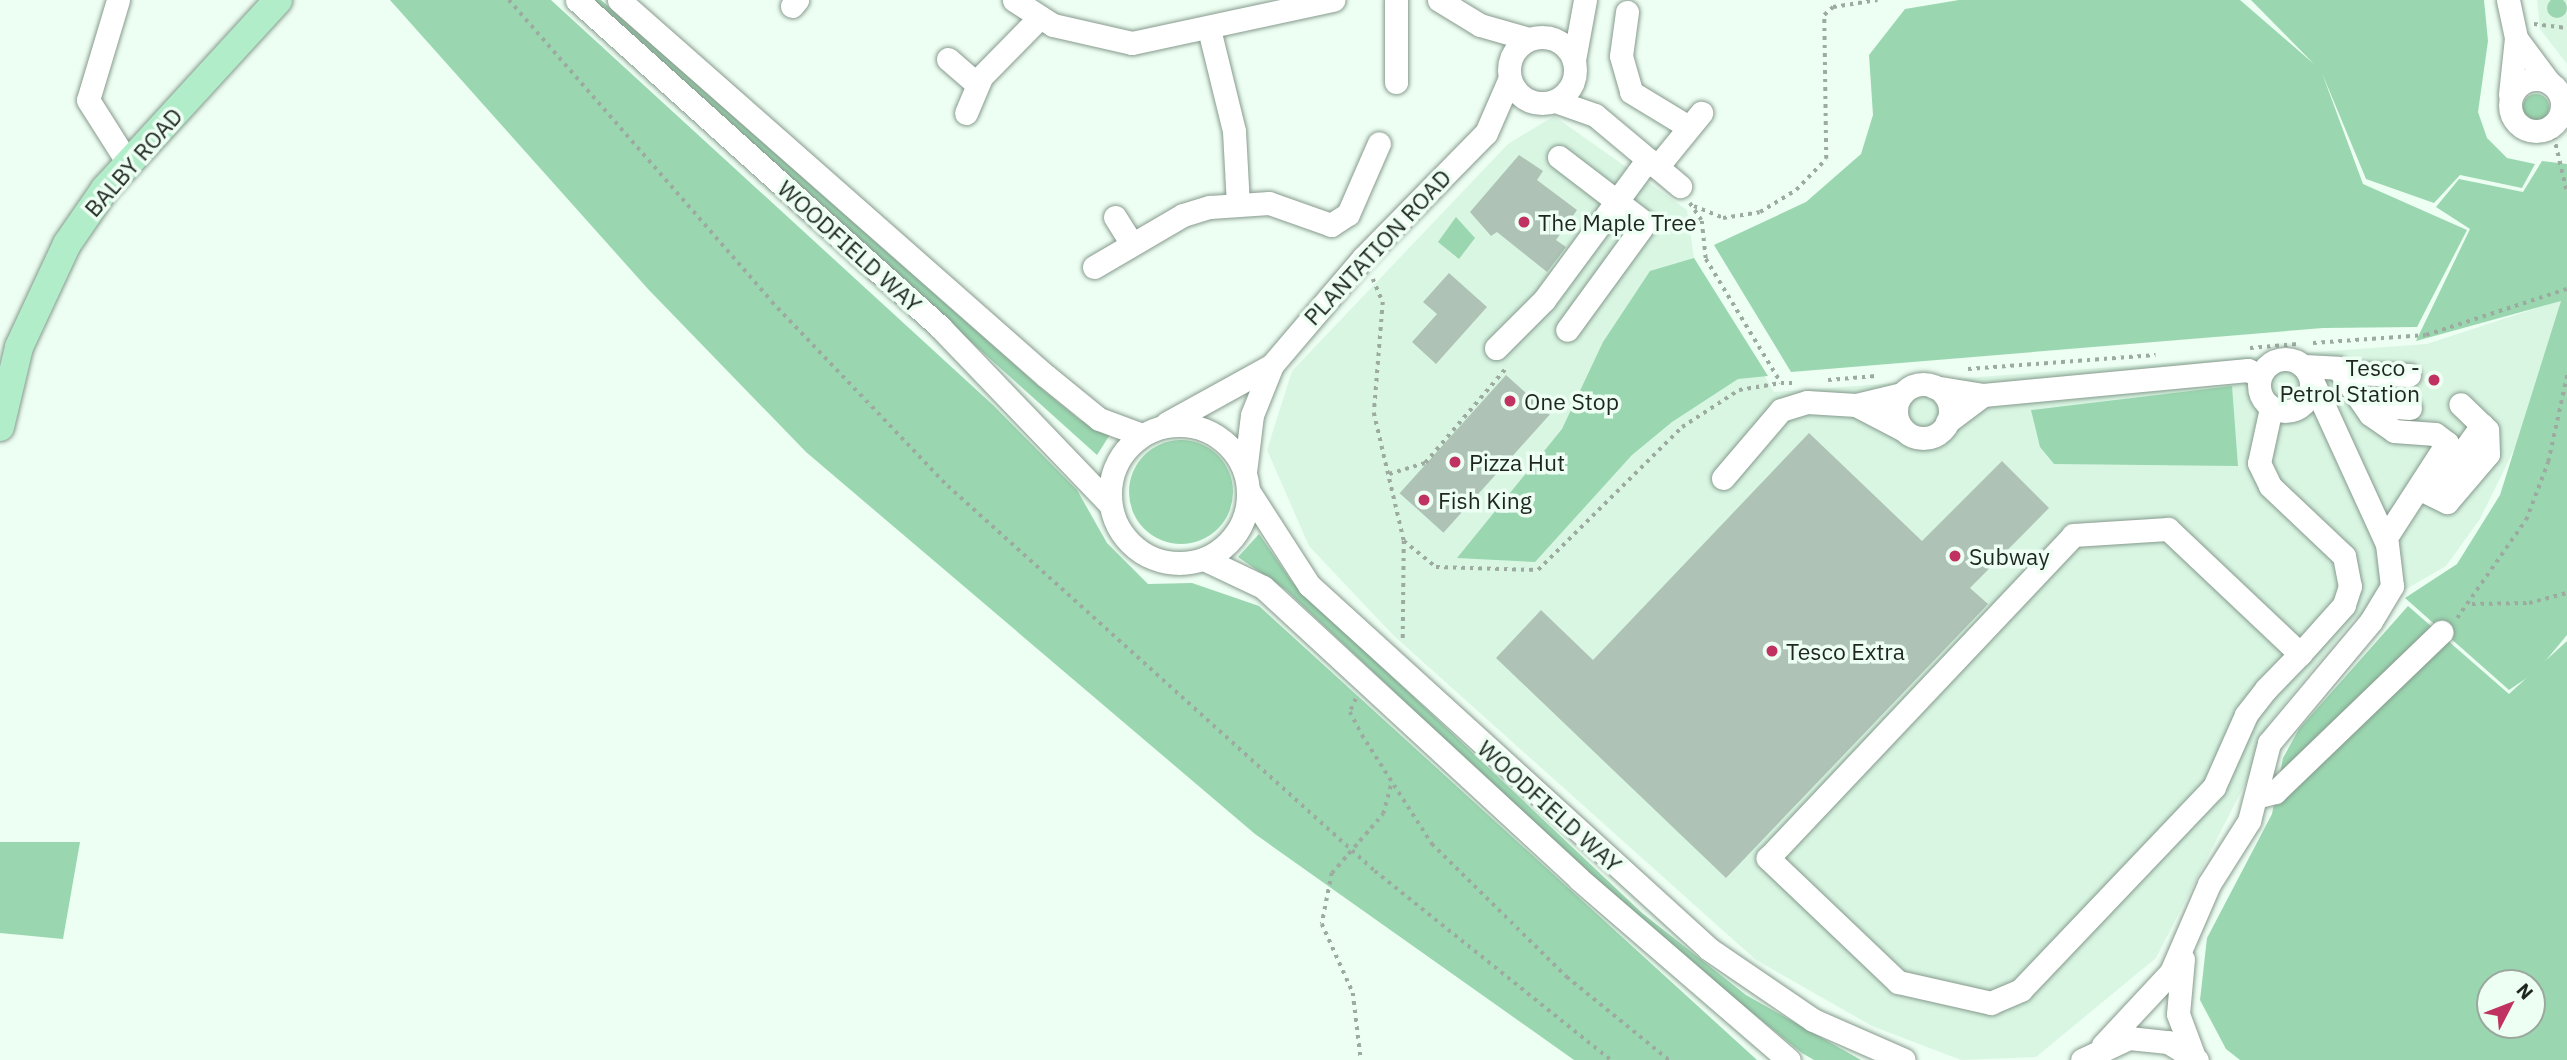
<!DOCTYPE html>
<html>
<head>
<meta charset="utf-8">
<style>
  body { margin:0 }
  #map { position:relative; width:2567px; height:1060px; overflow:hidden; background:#edfef2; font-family:"IBM Plex Sans",sans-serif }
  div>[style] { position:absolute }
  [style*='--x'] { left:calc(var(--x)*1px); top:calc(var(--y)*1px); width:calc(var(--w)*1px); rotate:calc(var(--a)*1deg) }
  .built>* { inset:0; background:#d9f6e3 }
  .green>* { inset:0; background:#9ad7b0 }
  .round { border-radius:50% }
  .building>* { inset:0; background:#aec3b5; transform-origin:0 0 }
  .path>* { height:3.5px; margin-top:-1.75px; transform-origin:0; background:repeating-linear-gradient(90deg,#9caaa0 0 3.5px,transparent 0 8.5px) }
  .roads { filter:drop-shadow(0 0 2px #869a8d) drop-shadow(0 0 2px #869a8d) }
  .minor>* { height:23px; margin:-11.5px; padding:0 11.5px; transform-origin:11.5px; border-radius:11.5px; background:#fff }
  .minor>.ring { margin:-11.5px; padding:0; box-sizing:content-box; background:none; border:23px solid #fff; border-radius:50% }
  .major>* { height:28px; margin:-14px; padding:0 14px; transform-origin:14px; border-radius:14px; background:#b2edca }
  .path-bridge>* { height:3.5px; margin-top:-1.75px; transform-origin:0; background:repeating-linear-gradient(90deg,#9caaa0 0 3.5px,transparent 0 8.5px) }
  .dots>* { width:19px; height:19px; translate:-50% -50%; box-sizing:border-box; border:4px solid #edfef2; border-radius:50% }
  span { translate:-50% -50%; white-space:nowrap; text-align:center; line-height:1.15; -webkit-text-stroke:7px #edfef2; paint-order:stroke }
  .street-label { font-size:23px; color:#1e2620 }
  .poi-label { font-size:23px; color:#1e2620 }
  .left { translate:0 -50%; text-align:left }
  .right { translate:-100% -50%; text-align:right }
  .north { position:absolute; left:2476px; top:969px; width:70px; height:70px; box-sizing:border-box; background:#edfef2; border:2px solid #9aa89e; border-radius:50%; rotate:48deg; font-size:19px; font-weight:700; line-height:28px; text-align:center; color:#1e2620 }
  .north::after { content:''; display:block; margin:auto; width:24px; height:32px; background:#c03261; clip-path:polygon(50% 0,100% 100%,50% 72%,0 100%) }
</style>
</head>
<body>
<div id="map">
  <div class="built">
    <div style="clip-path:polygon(2537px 0,2567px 0,2567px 64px,2540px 29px)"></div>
    <div style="clip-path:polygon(1554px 116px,1687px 210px,1694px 258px,1774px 392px,2427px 344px,2561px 300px,2528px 421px,2480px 519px,2446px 566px,2353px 620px,2268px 724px,2246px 782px,2156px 958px,2036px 1057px,1961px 1060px,1872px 1026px,1756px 960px,1394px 636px,1309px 546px,1267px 450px,1292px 371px,1508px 144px)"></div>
  </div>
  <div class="green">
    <div class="round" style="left:2547px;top:-2px;width:20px;height:20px"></div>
    <div style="clip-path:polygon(390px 0,551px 0,993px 405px,1077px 490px,1107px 543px,1148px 584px,1192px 583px,1259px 606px,1757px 1060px,1574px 1060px,1255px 834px,806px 452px,648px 289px)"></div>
    <div style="clip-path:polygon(591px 0,601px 0,1042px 389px,1080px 420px,1111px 433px,1097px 455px)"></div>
    <div style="clip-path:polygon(1959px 0,2240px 0,2314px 64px,2251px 0,2484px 0,2488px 41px,2478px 112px,2487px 138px,2507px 158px,2535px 164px,2522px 188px,2460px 175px,2434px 203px,2366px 179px,2322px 73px,2363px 184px,2467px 230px,2417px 327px,2323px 328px,1791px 372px,1714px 245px,1806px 202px,1861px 154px,1873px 115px,1869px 55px,1905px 9px)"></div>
    <div class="round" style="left:2523px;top:94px;width:26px;height:26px"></div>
    <div style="clip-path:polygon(2542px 161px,2567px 164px,2567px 635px,2537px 671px,2509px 690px,2405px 598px,2457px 564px,2500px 495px,2561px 301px,2416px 341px,2470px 229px,2436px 207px,2459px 179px,2523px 192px)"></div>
    <div style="clip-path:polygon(1456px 217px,1475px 238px,1459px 259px,1438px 242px)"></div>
    <div style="clip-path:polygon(1694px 258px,1768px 376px,1738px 379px,1672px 422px,1632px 455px,1535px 562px,1457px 558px,1562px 429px,1603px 342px,1650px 271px)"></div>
    <div style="clip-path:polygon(2232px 386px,2238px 466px,2054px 464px,2040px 447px,2031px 410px)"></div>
    <div class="round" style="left:1129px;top:440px;width:104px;height:104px"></div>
    <div style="clip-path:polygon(1259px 534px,1293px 583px,1642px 913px,1746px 995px,1861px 1060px,1814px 1060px,1802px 1053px,1636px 919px,1286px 590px,1238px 557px)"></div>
    <div style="clip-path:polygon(evenodd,2408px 606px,2509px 694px,2567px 641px,2567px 1060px,2240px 1060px,2226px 1049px,2200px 1000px,2207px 938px,2272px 814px,2283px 758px,2299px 729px,2408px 606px,2490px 983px,2532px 983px,2532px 1025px,2490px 1025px,2490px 983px)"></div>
    <div style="clip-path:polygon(0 842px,80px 842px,63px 939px,0 933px)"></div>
  </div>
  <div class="building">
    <div style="clip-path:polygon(1519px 155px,1543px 171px,1537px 180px,1577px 210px,1556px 240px,1566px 247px,1547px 272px,1497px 232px,1491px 236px,1470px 212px)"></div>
    <div style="clip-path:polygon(1449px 273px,1487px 307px,1436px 364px,1412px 342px,1437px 314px,1423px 302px)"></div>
    <div style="left:1506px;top:375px;width:59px;height:159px;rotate:42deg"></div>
    <div style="clip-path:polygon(1809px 433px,1922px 541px,2002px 461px,2049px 508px,1970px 588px,1988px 604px,1726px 878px,1496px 658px,1541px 610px,1593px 660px)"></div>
  </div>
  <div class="path">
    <div style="--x:509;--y:0;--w:400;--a:48.9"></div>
    <div style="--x:772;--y:302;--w:255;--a:46.3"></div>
    <div style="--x:948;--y:486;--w:575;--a:42.04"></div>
    <div style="--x:1375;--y:871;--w:302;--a:38.7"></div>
    <div style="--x:2534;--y:24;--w:33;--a:7"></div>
    <div style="--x:2552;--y:128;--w:66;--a:76.8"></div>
    <div style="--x:1690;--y:203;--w:22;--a:56"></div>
    <div style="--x:1702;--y:221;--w:38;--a:84"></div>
    <div style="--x:1706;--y:259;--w:145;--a:58.8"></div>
    <div style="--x:1781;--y:383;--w:11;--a:0"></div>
    <div style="--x:1694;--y:206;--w:31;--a:22"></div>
    <div style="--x:1723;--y:218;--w:37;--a:-9"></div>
    <div style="--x:1760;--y:212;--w:42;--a:-31.4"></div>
    <div style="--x:1796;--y:190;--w:43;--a:-45.9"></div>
    <div style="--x:1826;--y:159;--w:144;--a:-90.8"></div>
    <div style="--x:1824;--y:15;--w:12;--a:-42"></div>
    <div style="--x:1833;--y:7;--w:45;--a:-9"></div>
    <div style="--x:1373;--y:279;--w:25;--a:67"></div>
    <div style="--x:1383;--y:302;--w:111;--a:94.6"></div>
    <div style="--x:1374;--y:413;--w:131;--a:76.8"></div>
    <div style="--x:1404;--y:541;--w:102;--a:90.6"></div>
    <div style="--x:2313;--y:343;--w:113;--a:-4"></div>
    <div style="--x:2426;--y:335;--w:148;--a:-18.1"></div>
    <div style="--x:2250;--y:348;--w:48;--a:-4.8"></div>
    <div style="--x:1968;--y:369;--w:188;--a:-4.3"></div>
    <div style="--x:1828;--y:380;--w:48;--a:-4.8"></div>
    <div style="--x:1389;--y:474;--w:38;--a:-17"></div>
    <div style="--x:1425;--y:463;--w:125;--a:-49.5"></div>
    <div style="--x:1404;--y:541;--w:41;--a:39.1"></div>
    <div style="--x:1436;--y:567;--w:102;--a:1.7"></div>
    <div style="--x:1538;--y:570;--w:203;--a:-44.8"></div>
    <div style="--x:1682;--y:427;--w:68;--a:-33"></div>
    <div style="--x:1739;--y:390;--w:43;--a:-9.5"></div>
    <div style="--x:2472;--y:604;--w:57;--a:-1"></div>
    <div style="--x:2529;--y:603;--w:39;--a:-15"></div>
    <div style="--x:2457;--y:618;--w:120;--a:-54.9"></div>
    <div style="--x:2526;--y:520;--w:62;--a:-69.2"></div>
    <div style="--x:2548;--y:462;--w:89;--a:-77.7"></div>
    <div style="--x:1356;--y:699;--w:14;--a:115"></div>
    <div style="--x:1350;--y:712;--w:26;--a:62"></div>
    <div style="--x:1362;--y:735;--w:130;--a:57.3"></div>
    <div style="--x:1432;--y:844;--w:190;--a:44.6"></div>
    <div style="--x:1567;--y:977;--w:132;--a:39.1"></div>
    <div style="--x:1383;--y:814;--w:30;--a:-75"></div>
    <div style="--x:1332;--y:873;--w:52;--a:101.1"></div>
    <div style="--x:1322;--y:924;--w:76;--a:65.8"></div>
    <div style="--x:1353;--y:993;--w:67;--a:83.2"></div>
  </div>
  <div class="roads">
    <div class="minor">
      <div style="--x:118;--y:0;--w:104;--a:106.7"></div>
      <div style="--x:88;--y:100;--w:75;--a:57.6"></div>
      <div style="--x:577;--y:0;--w:490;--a:42"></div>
      <div style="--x:941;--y:328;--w:244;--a:46.2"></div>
      <div style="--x:619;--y:0;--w:569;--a:41.37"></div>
      <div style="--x:1046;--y:376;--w:68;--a:39.1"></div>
      <div style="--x:1099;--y:419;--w:46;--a:20.4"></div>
      <div style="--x:1014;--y:0;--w:46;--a:32.7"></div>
      <div style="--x:1053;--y:25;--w:81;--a:12.8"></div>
      <div style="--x:1132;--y:43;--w:206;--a:-12.1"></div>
      <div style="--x:1439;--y:0;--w:48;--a:31.4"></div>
      <div style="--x:1480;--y:25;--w:51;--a:15.9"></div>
      <div style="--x:2508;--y:0;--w:39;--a:78"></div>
      <div style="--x:792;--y:6;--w:8;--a:-50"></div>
      <div style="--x:1627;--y:12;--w:44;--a:97.8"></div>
      <div style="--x:1621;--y:56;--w:37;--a:74"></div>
      <div style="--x:1631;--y:92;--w:66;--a:31.3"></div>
      <div style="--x:1209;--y:29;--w:105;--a:76.2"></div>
      <div style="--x:1234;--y:131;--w:73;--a:86.9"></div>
      <div class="ring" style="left:1509px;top:37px;width:43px;height:43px"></div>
      <div style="--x:948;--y:59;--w:38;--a:41"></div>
      <div style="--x:1574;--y:60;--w:61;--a:-79.6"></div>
      <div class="ring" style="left:2510px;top:79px;width:29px;height:29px"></div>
      <div style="--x:1396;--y:82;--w:82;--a:-90"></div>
      <div style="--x:2510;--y:94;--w:56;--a:-83.9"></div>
      <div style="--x:2516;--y:38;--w:54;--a:53.3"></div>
      <div style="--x:1555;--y:101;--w:42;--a:19.3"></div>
      <div style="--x:1595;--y:115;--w:111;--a:39.9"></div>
      <div style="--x:966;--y:113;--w:39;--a:-67"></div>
      <div style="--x:981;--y:77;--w:83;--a:-45.5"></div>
      <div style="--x:1559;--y:157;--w:108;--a:37.5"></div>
      <div style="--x:1645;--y:223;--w:132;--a:126.1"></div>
      <div style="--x:1657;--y:167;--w:70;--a:-50.8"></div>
      <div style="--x:1115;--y:217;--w:32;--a:58"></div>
      <div style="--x:1094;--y:267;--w:103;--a:-30.3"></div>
      <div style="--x:1183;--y:215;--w:28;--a:-17"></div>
      <div style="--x:1210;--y:207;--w:59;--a:-3.9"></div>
      <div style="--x:1269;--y:203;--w:66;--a:19.5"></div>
      <div style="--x:1331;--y:225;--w:20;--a:-33"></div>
      <div style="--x:1348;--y:214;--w:77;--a:-66.4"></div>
      <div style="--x:1496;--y:348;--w:68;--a:-45"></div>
      <div style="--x:1544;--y:300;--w:175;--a:-53.6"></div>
      <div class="ring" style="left:2259px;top:359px;width:29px;height:29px"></div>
      <div style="--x:2304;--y:366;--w:34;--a:3"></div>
      <div style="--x:2338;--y:368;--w:56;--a:55.2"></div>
      <div style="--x:2370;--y:414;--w:29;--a:35"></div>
      <div style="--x:2394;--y:431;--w:41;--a:4.2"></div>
      <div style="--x:2435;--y:434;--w:15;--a:37"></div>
      <div style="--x:2447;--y:443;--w:114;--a:122.9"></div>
      <div style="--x:2347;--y:373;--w:62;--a:1.8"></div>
      <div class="ring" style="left:1896px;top:384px;width:31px;height:31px"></div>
      <div style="--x:1934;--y:387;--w:50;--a:9.3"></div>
      <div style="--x:1983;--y:395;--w:45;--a:143.1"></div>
      <div style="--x:1902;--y:394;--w:47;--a:166.6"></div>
      <div style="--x:1856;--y:405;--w:52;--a:27.6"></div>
      <div style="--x:1983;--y:395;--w:266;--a:-5.4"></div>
      <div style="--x:2248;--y:370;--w:13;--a:27"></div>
      <div style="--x:2365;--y:405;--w:45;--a:3.8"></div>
      <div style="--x:2271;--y:408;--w:56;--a:102.3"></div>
      <div style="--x:2259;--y:463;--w:25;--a:64"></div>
      <div style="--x:2270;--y:486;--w:102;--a:43.4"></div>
      <div style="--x:2344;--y:556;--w:31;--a:79"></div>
      <div style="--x:2350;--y:586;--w:20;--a:108"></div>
      <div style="--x:2344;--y:605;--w:66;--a:131.9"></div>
      <div style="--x:2300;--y:654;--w:49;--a:134.2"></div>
      <div style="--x:2266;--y:689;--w:33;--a:128"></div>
      <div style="--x:2246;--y:715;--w:79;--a:114"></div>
      <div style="--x:2214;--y:787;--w:280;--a:133.6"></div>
      <div style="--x:2021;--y:990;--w:33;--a:157"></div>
      <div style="--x:1991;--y:1003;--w:95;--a:-167.3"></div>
      <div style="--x:1898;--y:982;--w:180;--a:-136.4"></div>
      <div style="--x:1768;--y:858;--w:444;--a:-46.6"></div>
      <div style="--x:2073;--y:535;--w:95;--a:-3.6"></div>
      <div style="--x:2168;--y:529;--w:182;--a:43.4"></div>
      <div style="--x:1167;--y:423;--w:120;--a:-28.9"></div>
      <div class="ring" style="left:1110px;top:425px;width:115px;height:115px"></div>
      <div style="--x:1245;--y:472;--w:57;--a:-83"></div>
      <div style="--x:1252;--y:415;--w:54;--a:-68.2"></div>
      <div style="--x:1272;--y:365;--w:140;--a:-49.6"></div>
      <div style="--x:1363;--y:258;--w:175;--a:-45.5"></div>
      <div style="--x:1486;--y:133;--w:58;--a:-66.5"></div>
      <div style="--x:1723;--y:478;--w:89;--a:-49.5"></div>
      <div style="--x:1781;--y:410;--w:27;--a:-17"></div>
      <div style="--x:1807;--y:402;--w:49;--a:3.5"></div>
      <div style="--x:2439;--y:485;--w:74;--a:-54.4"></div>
      <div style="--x:2420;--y:489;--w:30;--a:26"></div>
      <div style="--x:2447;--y:502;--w:63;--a:-49.5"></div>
      <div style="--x:2488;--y:454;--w:24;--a:-92"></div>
      <div style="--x:2487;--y:430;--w:37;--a:-136"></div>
      <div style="--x:1249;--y:492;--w:111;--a:57.2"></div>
      <div style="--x:1309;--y:585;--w:541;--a:42.3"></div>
      <div style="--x:1709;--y:949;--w:126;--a:34.3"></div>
      <div style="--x:1813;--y:1020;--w:99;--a:23.7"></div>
      <div style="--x:1204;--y:559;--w:65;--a:25.4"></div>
      <div style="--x:1263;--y:587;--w:430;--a:42.7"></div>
      <div style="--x:1579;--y:879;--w:277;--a:40.8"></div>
      <div style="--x:2256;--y:797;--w:20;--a:-15"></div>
      <div style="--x:2275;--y:792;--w:231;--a:-43.9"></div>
      <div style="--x:2183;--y:959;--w:55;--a:95.2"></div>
      <div style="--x:2178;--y:1014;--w:46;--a:69.6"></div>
      <div style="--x:2103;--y:1045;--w:100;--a:-47"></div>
      <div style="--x:2171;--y:972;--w:96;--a:-66.6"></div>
      <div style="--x:2209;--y:884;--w:75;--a:-57.6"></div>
      <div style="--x:2249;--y:821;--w:81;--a:-75.6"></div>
      <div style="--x:2269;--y:743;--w:159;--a:-50.1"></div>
      <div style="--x:2371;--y:621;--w:41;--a:-59"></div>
      <div style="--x:2392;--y:586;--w:42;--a:-96.8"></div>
      <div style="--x:2387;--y:544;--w:185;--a:-114.6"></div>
      <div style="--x:2082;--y:1060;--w:52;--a:-25.1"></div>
      <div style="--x:2129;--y:1038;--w:39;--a:6"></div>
      <div style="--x:2168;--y:1042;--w:34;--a:32"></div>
    </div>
    <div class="major">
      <div style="--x:0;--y:427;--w:82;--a:-76.6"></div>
      <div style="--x:19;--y:347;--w:114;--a:-65"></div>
      <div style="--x:67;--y:244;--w:67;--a:-55.4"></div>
      <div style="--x:105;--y:189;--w:256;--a:-47.5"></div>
    </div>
  </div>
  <div class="path-bridge">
    <div style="--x:1332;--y:873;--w:78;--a:-49.2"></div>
  </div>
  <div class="dots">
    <div style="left:1524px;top:222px;background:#c03261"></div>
    <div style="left:2434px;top:380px;background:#c03261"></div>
    <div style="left:1510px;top:401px;background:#c03261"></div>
    <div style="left:1455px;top:462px;background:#c03261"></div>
    <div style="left:1424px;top:500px;background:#c03261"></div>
    <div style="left:1955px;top:556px;background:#c03261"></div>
    <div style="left:1772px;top:651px;background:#c03261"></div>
  </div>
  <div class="street-label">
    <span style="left:133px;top:162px;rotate:-49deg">BALBY ROAD</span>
    <span style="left:850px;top:246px;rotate:42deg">WOODFIELD WAY</span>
    <span style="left:1377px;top:247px;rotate:-47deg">PLANTATION ROAD</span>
    <span style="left:1550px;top:806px;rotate:42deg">WOODFIELD WAY</span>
  </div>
  <div class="poi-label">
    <span class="left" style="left:1538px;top:222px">The Maple Tree</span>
    <span class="right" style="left:2420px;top:380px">Tesco -<br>Petrol Station</span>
    <span class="left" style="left:1524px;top:401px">One Stop</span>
    <span class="left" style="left:1469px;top:462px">Pizza Hut</span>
    <span class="left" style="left:1438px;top:500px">Fish King</span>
    <span class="left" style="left:1969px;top:556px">Subway</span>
    <span class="left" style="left:1786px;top:651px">Tesco Extra</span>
  </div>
  <div class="north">N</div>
</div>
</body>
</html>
